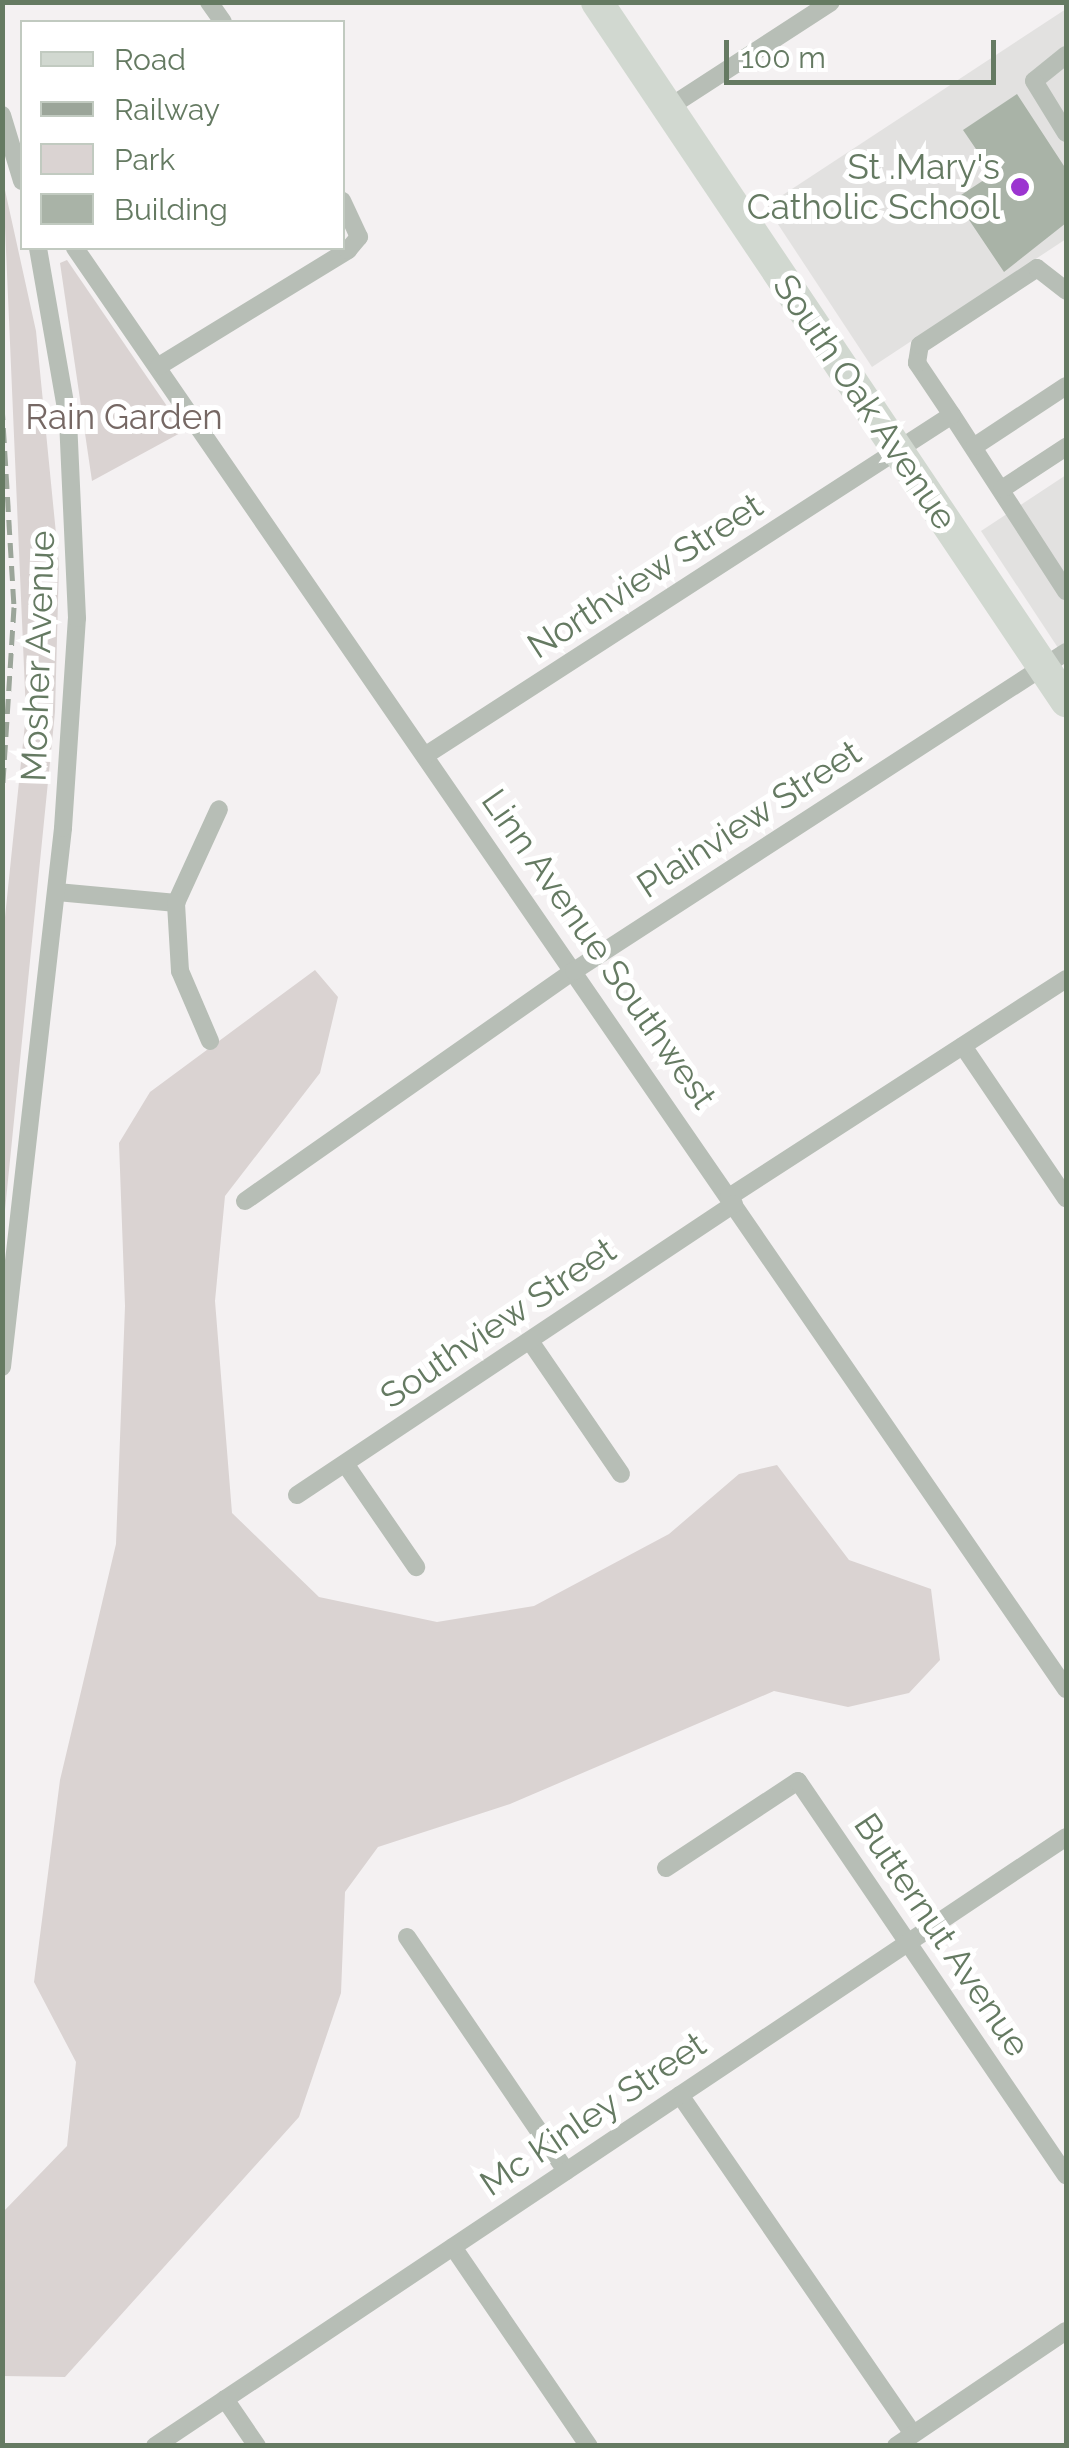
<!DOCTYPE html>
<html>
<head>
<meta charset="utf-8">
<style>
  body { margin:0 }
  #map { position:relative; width:1069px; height:2448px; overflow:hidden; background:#f4f1f2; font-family:Raleway,sans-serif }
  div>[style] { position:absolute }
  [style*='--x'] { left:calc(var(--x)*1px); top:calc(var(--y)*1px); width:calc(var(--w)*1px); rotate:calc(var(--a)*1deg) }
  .built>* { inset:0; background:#e2e1e0 }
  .green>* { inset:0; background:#dad3d2 }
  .building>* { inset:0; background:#a9b3a7 }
  .minor>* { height:18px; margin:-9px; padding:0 9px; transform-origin:9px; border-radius:9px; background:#b7beb6 }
  .major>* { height:32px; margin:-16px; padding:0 16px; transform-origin:16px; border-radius:16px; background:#d1d8d0 }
  .rail>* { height:5px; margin-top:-2.5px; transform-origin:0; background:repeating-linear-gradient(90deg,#9ba599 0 15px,transparent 0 23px) }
  .dots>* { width:28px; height:28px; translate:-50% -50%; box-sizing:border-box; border:5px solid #fff; border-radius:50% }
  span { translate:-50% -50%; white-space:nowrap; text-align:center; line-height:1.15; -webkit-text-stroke:10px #fff; paint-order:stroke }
  .poi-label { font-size:35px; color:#657a62 }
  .right { translate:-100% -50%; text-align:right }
  .street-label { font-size:35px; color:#657a62 }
  .park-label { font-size:35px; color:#766864 }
  .frame { position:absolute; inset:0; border:5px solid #657a62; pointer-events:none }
  .legend { position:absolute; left:20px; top:20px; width:325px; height:230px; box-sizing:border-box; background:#fff; border:2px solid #c1cac0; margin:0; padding:12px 18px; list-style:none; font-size:30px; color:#657a62 }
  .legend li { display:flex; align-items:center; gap:20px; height:50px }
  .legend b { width:50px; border:2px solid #c1cac0 }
  .scale { position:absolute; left:724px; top:40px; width:272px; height:45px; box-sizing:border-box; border:5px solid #657a62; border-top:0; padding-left:12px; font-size:30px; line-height:35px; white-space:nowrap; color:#657a62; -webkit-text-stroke:8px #fff; paint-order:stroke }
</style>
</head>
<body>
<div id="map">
  <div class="built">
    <div style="clip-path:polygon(1066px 9px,1066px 239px,872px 367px,766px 206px)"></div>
    <div style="clip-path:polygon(1066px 475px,1066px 660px,981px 531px)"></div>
  </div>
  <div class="green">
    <div style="clip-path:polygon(3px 181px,36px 331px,59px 564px,55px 712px,3px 1230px,2px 946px,26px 714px)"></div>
    <div style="clip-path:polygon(67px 260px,184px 431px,92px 481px,60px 263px)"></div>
    <div style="clip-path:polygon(315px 970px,338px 997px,320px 1073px,225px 1196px,215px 1301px,232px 1513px,319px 1597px,437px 1622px,534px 1606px,669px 1534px,739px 1474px,777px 1465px,849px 1560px,931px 1589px,940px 1660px,909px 1693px,848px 1707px,774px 1691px,510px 1804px,378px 1847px,345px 1892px,341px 1993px,299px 2117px,65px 2377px,3px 2376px,3px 2212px,67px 2146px,76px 2062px,34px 1982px,60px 1780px,116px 1544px,125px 1306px,119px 1143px,150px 1092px)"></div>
  </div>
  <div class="building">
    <div style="clip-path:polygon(1017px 94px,1066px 169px,1066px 223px,1004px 272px,955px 199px,993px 174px,963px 130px)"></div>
  </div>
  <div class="minor">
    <div style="--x:209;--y:2;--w:24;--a:55"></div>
    <div style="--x:1066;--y:55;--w:41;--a:140.9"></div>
    <div style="--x:1034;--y:81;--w:61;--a:58.4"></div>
    <div style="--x:668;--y:108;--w:194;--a:-33"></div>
    <div style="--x:2;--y:115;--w:69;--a:73.1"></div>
    <div style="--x:75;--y:248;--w:1749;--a:55.48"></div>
    <div style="--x:159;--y:366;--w:222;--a:-31.5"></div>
    <div style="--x:348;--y:250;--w:17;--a:-50"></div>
    <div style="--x:359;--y:237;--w:40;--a:-115"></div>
    <div style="--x:952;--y:415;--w:210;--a:57.1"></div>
    <div style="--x:975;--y:446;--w:109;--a:-33.4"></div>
    <div style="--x:1002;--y:489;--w:77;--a:-33.3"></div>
    <div style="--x:426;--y:755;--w:626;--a:-32.88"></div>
    <div style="--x:952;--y:415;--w:63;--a:-123.9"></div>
    <div style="--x:917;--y:363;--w:18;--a:-81"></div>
    <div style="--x:920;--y:345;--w:140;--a:-33.3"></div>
    <div style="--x:1037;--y:268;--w:37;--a:38"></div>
    <div style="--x:57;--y:892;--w:120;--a:5.3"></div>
    <div style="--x:210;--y:1041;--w:76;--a:-113.2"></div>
    <div style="--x:180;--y:971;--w:68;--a:-93.4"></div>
    <div style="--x:176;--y:903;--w:103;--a:-65.4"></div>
    <div style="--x:963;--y:1046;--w:184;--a:55.9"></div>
    <div style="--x:729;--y:1197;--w:401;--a:-32.9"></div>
    <div style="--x:245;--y:1201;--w:401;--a:-35"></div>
    <div style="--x:574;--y:971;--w:586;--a:-32.96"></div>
    <div style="--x:530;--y:1341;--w:161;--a:55.6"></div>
    <div style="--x:2;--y:1367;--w:542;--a:-83.54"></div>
    <div style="--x:63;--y:828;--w:210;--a:-86.2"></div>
    <div style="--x:77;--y:618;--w:198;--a:-92.6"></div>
    <div style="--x:68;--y:420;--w:175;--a:-99.9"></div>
    <div style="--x:346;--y:1465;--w:124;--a:55.5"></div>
    <div style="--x:297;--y:1495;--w:525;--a:-33.66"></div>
    <div style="--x:666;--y:1868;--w:158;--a:-33.4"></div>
    <div style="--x:798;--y:1781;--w:477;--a:55.8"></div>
    <div style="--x:407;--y:1937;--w:283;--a:55.8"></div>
    <div style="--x:680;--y:2095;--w:411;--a:55.5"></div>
    <div style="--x:453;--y:2247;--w:241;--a:55.7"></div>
    <div style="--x:225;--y:2399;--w:57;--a:55.8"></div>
    <div style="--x:155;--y:2446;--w:1096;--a:-33.76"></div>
    <div style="--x:896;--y:2446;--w:205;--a:-34.1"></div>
  </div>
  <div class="major">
    <div style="--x:597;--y:2;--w:842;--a:56.14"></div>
  </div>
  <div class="rail">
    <div style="--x:2;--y:405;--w:202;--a:86.6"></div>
    <div style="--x:14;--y:607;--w:193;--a:93.6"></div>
  </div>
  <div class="dots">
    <div style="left:1020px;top:187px;background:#9c35d0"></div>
  </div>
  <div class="poi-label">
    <span class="right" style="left:1000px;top:187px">St .Mary's<br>Catholic School</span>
  </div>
  <div class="street-label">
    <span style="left:865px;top:402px;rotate:56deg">South Oak Avenue</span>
    <span style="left:645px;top:576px;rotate:-33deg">Northview Street</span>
    <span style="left:38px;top:656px;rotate:-88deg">Mosher Avenue</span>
    <span style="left:749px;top:819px;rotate:-33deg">Plainview Street</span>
    <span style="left:599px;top:949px;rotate:55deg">Linn Avenue Southwest</span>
    <span style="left:498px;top:1323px;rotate:-34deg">Southview Street</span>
    <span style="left:942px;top:1935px;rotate:56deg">Butternut Avenue</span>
    <span style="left:593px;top:2114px;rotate:-34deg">Mc Kinley Street</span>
  </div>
  <div class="park-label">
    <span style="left:124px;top:417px">Rain Garden</span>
  </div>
  <div class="frame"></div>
  <ul class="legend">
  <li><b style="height:12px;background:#d1d8d0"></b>Road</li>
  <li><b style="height:12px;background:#9ba599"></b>Railway</li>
  <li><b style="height:28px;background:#dad3d2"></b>Park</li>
  <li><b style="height:28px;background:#a9b3a7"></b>Building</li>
  </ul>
  <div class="scale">100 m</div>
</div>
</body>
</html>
